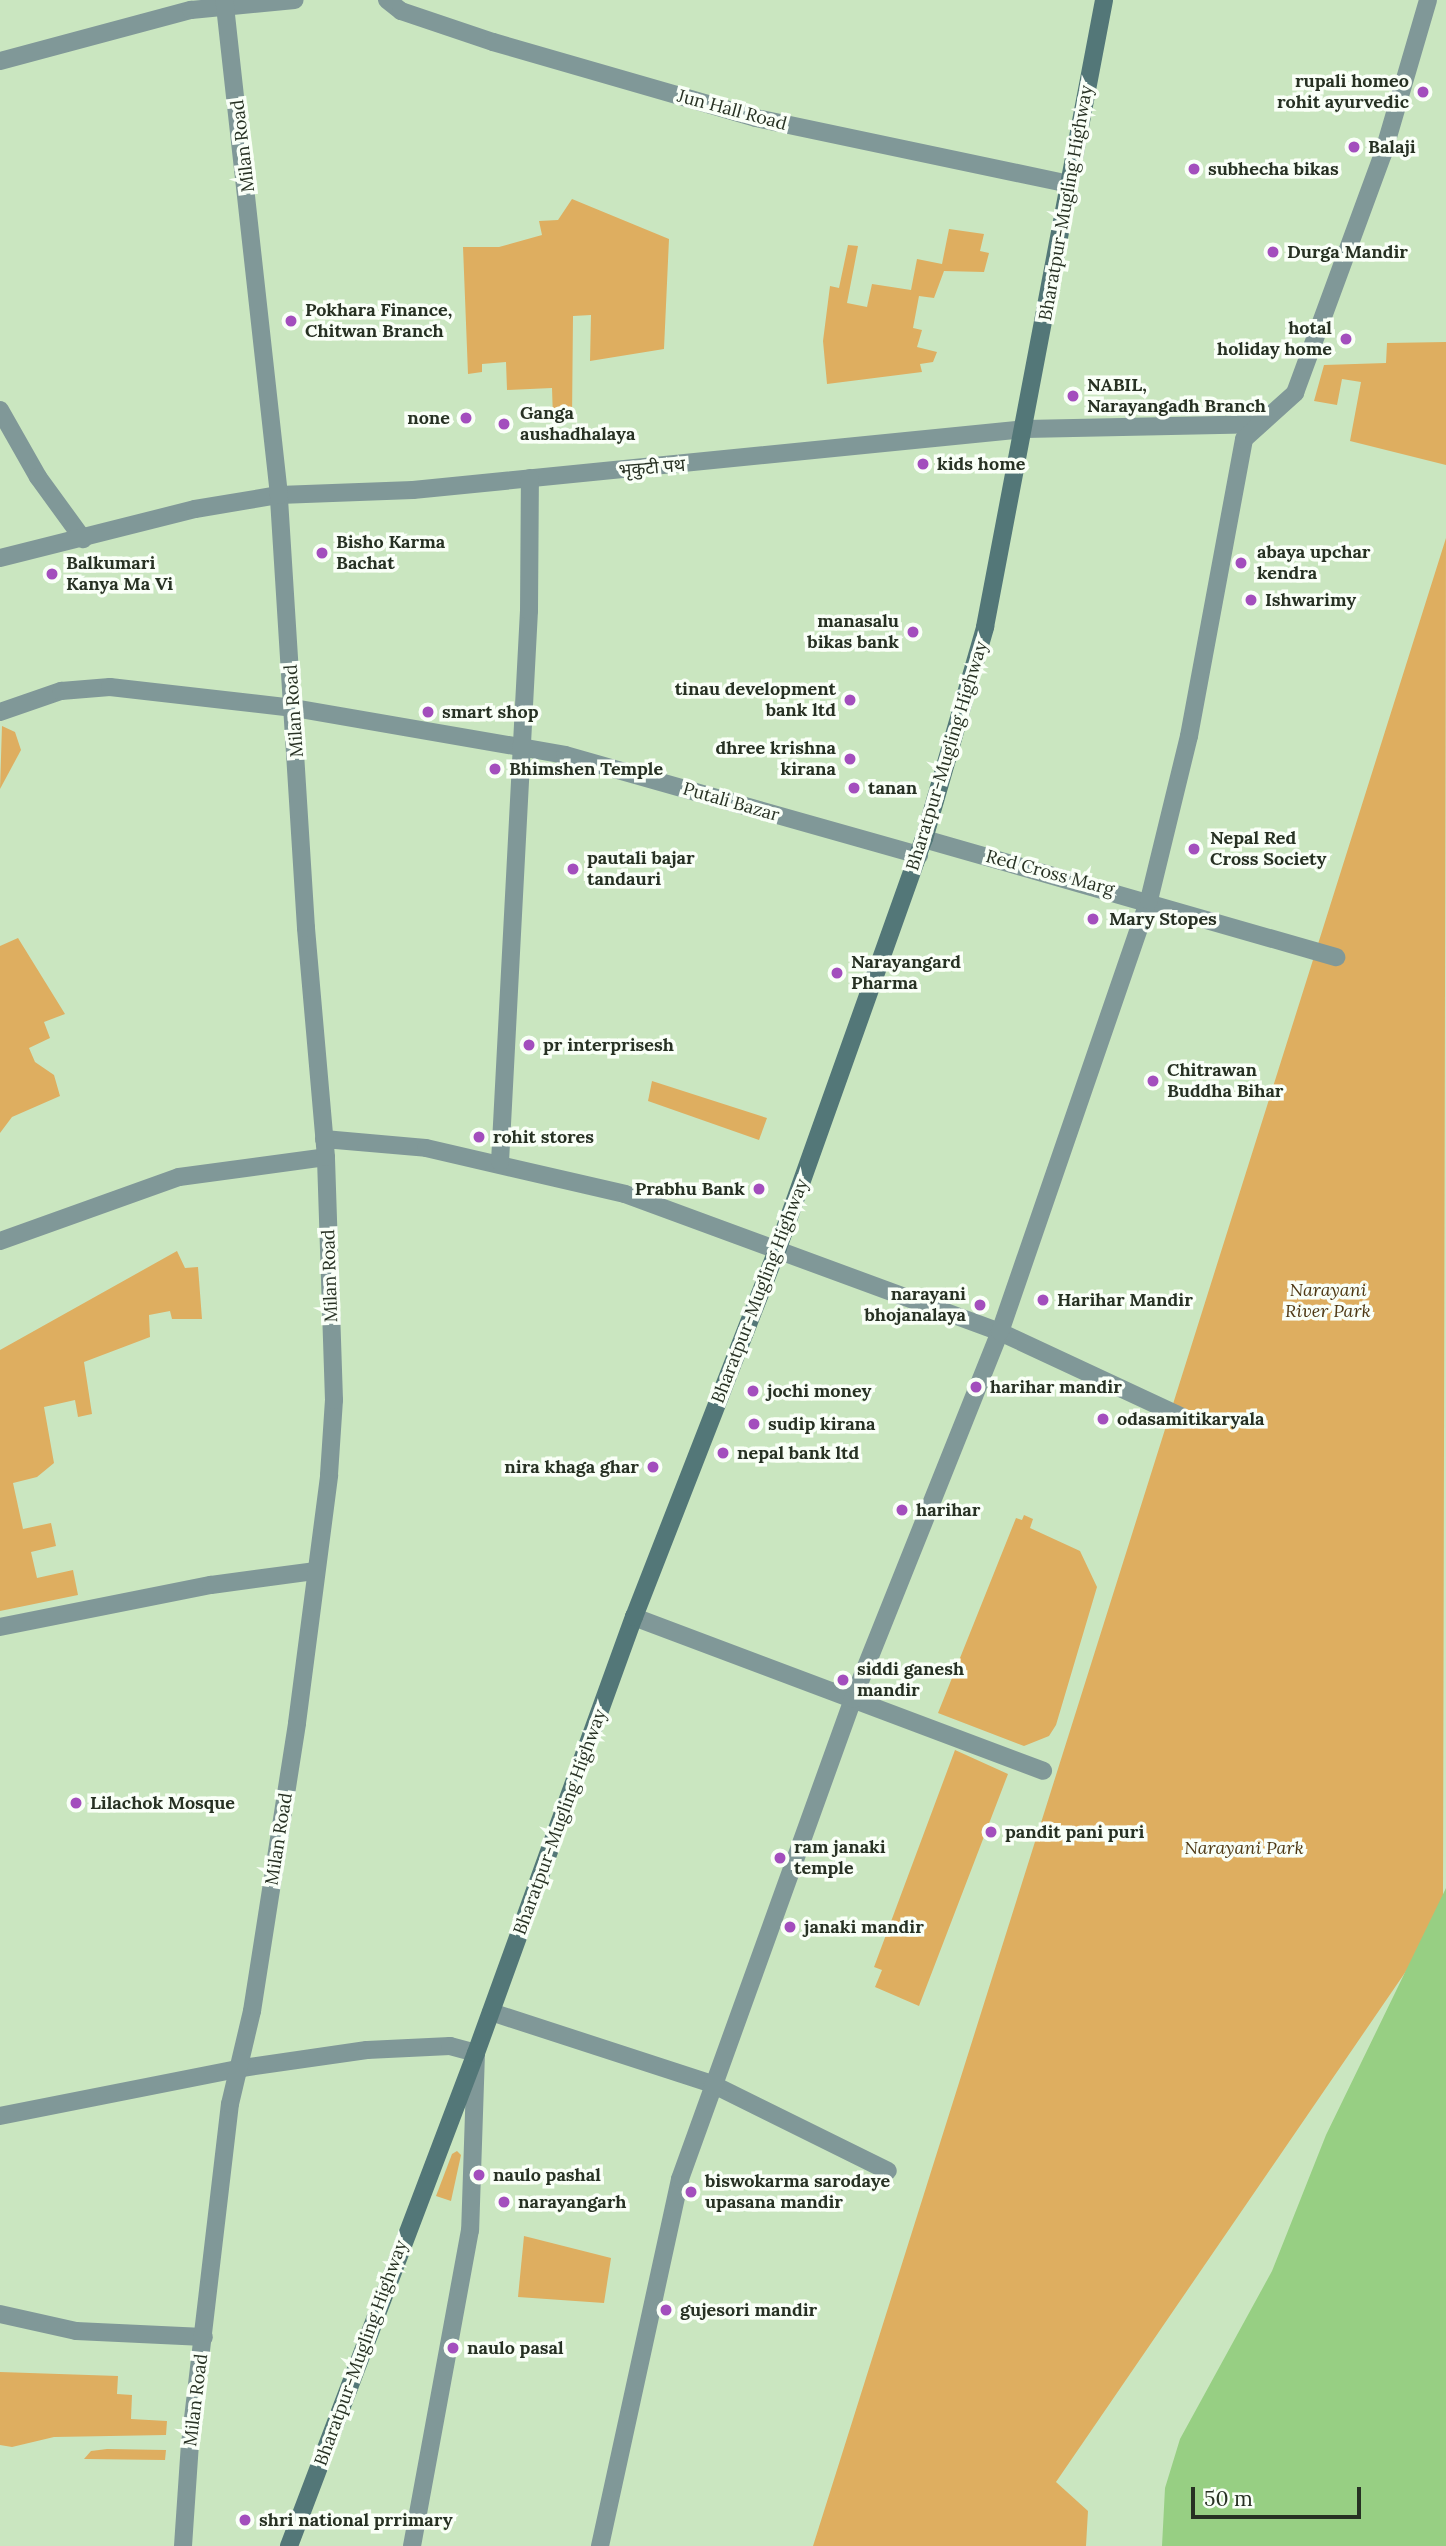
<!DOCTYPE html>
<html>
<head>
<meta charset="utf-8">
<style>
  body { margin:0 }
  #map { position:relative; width:1446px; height:2546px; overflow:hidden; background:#cae6c0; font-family:Lora,"Noto Sans Devanagari",serif }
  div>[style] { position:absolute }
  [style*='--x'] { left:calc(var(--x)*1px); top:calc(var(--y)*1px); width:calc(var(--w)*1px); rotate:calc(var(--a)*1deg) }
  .green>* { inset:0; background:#deae60 }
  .water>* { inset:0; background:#97cf83 }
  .minor>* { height:18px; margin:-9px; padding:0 9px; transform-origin:9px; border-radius:9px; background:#809898 }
  .tertiary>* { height:18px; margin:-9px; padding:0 9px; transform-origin:9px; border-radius:9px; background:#809898 }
  .secondary>* { height:18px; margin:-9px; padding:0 9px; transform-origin:9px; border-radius:9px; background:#537778 }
  .dots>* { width:19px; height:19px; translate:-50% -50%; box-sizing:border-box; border:4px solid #f9fff7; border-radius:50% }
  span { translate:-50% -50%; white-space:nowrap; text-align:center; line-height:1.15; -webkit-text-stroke:7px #f9fff7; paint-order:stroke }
  .poi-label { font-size:18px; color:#273123; font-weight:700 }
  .right { translate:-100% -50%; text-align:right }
  .left { translate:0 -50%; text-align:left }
  .street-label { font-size:18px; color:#273123 }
  .park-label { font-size:18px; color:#4e3814; font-style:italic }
  .scale { position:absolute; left:1191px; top:2487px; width:170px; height:32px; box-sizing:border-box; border:4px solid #273123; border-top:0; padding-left:9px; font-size:21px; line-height:24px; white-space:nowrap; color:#273123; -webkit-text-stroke:5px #f9fff7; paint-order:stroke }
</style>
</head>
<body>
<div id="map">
  <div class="green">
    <div style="clip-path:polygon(572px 199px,669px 239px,664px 349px,590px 361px,591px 315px,573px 316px,572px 419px,553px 419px,552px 388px,507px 390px,506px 362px,482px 364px,482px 372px,468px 374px,463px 247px,499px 247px,542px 235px,539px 221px,558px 220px)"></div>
    <div style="clip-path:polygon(949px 229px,984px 234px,980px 251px,989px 253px,984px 272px,944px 271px,934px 298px,919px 296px,913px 328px,922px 330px,917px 347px,937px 352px,933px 362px,920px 364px,922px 372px,827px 384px,823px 341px,830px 286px,839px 288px,848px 245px,858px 246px,847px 303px,867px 307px,872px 284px,911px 290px,917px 259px,942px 264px)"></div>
    <div style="clip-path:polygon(1446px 342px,1446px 465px,1350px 441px,1361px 382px,1342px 379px,1337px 405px,1314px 401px,1324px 365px,1386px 363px,1387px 343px)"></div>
    <div style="clip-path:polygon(1446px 538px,1443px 1898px,1413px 1961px,1056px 2482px,1088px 2511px,1086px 2546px,813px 2546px)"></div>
    <div style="clip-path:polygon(2px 726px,15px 732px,21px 750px,0 789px)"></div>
    <div style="clip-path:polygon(18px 938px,65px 1014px,44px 1022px,50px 1038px,29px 1048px,35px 1062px,54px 1075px,60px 1096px,12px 1117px,0 1133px,0 946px)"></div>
    <div style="clip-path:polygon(652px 1081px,767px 1118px,759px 1140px,648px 1101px)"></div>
    <div style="clip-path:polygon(177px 1251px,185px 1268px,198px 1267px,202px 1319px,172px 1319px,170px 1311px,149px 1315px,150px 1337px,84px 1362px,92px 1414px,78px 1417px,75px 1400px,44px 1407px,54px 1463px,37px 1477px,13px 1483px,23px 1529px,51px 1523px,56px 1546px,31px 1552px,37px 1578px,73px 1570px,78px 1595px,0 1611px,0 1350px)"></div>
    <div style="clip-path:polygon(1024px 1515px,1033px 1519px,1030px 1528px,1080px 1551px,1097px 1587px,1056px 1725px,1049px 1736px,1024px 1746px,938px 1713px,1016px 1518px,1022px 1520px)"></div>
    <div style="clip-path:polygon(955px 1750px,1008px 1774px,919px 2006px,875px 1987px,882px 1970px,874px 1967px)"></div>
    <div style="clip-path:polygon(457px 2151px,461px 2155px,451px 2201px,436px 2196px,452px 2154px)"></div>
    <div style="clip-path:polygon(524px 2236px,611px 2258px,604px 2303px,518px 2297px)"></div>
    <div style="clip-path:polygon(0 2372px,118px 2376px,117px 2394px,132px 2395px,131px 2419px,167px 2421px,166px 2435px,54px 2437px,12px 2447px,0 2445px)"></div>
    <div style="clip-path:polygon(107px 2449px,166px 2450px,165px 2460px,84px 2459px,91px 2451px)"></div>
  </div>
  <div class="water">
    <div style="clip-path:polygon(1446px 1888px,1446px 2546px,1162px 2546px,1165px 2488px,1180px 2439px,1272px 2271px,1326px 2135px)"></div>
  </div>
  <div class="minor">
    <div style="--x:387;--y:0;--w:18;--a:38"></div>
    <div style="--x:401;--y:11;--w:97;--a:18.6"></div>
    <div style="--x:493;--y:42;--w:274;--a:16.1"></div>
    <div style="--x:756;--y:118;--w:319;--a:11.9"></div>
    <div style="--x:0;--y:61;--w:198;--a:-15"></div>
    <div style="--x:191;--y:10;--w:104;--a:-5.5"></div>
    <div style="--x:0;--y:410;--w:77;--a:60.4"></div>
    <div style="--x:38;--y:477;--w:77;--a:54"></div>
    <div style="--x:0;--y:558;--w:201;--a:-14.1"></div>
    <div style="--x:195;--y:509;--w:85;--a:-9.5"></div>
    <div style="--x:279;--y:495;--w:134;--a:-2.1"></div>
    <div style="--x:413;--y:490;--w:615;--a:-5.69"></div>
    <div style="--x:1025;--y:429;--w:231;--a:-1.2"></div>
    <div style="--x:0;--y:712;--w:65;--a:-19"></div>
    <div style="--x:61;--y:691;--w:49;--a:-4.7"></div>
    <div style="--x:110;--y:687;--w:185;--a:6.5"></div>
    <div style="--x:294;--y:708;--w:275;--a:9.8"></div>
    <div style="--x:565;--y:755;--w:368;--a:15.8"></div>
    <div style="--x:924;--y:839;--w:429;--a:16"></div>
    <div style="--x:324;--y:1139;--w:102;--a:5"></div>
    <div style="--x:426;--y:1148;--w:204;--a:13"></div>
    <div style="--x:625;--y:1194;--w:400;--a:20.2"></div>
    <div style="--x:1000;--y:1332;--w:201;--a:25"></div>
    <div style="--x:500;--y:1162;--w:552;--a:-86.99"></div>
    <div style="--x:529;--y:611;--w:133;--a:-89.6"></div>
    <div style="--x:0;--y:1241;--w:190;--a:-19.7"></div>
    <div style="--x:179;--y:1177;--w:148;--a:-7.7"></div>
    <div style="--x:634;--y:1617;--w:437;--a:20.6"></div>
    <div style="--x:0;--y:1627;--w:215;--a:-11.3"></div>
    <div style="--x:211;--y:1585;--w:104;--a:-7.7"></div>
    <div style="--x:491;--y:2012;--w:232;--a:18"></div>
    <div style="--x:712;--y:2084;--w:196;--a:26.3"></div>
    <div style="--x:0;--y:2116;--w:247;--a:-11.2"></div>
    <div style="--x:242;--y:2068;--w:126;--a:-8.2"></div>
    <div style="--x:367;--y:2050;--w:83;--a:-2.8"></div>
    <div style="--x:450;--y:2046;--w:27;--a:15"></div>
    <div style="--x:476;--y:2053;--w:177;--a:91.9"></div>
    <div style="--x:470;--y:2230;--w:321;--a:100.4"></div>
    <div style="--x:0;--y:2314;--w:78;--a:12.6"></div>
    <div style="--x:76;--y:2331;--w:128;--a:2.7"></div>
    <div style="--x:600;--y:2546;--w:376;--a:-77.7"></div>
    <div style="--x:680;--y:2179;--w:510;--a:-70.18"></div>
    <div style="--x:853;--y:1699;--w:395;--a:-68.2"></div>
    <div style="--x:1000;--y:1332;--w:457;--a:-71"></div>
    <div style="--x:1149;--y:900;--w:169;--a:-76.3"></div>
    <div style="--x:1189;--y:736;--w:302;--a:-79.5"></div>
    <div style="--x:1244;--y:439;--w:69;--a:-42"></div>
    <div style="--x:1295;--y:393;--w:255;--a:-69.8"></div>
    <div style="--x:1383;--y:154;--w:160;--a:-73.7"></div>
  </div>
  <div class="tertiary">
    <div style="--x:183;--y:2546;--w:102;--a:-86.1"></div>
    <div style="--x:190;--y:2444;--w:342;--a:-83.3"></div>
    <div style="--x:230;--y:2104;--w:96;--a:-76.7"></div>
    <div style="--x:252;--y:2011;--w:291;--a:-81.1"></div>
    <div style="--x:297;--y:1723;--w:250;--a:-82.6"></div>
    <div style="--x:329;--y:1475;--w:75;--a:-86.2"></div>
    <div style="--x:334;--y:1400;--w:243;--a:-91.9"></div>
    <div style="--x:326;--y:1157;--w:230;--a:-95"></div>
    <div style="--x:306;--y:928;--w:434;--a:-93.6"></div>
    <div style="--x:279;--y:495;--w:498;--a:-96.3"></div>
  </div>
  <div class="secondary">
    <div style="--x:289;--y:2546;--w:527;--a:-69.23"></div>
    <div style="--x:476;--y:2053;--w:464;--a:-70.1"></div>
    <div style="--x:634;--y:1617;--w:396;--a:-68.7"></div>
    <div style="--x:778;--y:1248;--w:434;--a:-70.4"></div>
    <div style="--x:924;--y:839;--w:221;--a:-73.9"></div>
    <div style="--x:985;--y:627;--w:638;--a:-79.25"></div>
  </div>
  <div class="dots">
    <div style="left:1423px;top:92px;background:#a34ebd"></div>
    <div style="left:1354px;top:147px;background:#a34ebd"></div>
    <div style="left:1194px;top:169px;background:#a34ebd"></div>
    <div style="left:1273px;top:252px;background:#a34ebd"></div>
    <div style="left:291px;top:321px;background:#a34ebd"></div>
    <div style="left:1346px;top:339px;background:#a34ebd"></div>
    <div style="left:1073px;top:396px;background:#a34ebd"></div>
    <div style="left:466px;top:418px;background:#a34ebd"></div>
    <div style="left:504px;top:424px;background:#a34ebd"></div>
    <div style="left:923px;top:464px;background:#a34ebd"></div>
    <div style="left:322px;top:553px;background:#a34ebd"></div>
    <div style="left:1241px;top:563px;background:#a34ebd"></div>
    <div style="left:52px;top:574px;background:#a34ebd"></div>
    <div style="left:1251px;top:600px;background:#a34ebd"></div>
    <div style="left:913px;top:632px;background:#a34ebd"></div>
    <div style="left:850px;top:700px;background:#a34ebd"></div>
    <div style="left:428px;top:712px;background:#a34ebd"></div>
    <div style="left:850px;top:759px;background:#a34ebd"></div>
    <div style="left:495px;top:769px;background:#a34ebd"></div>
    <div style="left:854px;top:788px;background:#a34ebd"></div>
    <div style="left:1194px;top:849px;background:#a34ebd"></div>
    <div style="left:573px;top:869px;background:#a34ebd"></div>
    <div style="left:1093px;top:919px;background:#a34ebd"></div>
    <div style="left:837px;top:973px;background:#a34ebd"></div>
    <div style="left:529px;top:1045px;background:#a34ebd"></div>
    <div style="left:1153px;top:1081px;background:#a34ebd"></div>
    <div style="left:479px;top:1137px;background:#a34ebd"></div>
    <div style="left:759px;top:1189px;background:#a34ebd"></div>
    <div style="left:1043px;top:1300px;background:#a34ebd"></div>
    <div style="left:980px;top:1305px;background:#a34ebd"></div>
    <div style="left:976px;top:1387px;background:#a34ebd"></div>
    <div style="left:753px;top:1391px;background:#a34ebd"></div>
    <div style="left:1103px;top:1419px;background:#a34ebd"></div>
    <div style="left:754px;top:1424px;background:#a34ebd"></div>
    <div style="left:723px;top:1453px;background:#a34ebd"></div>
    <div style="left:653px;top:1467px;background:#a34ebd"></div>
    <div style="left:902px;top:1510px;background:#a34ebd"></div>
    <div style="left:843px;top:1680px;background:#a34ebd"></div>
    <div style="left:76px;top:1803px;background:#a34ebd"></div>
    <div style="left:991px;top:1832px;background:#a34ebd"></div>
    <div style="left:780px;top:1858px;background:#a34ebd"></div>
    <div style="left:790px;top:1927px;background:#a34ebd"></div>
    <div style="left:479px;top:2175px;background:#a34ebd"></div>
    <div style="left:691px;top:2192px;background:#a34ebd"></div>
    <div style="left:504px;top:2202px;background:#a34ebd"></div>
    <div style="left:666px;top:2310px;background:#a34ebd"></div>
    <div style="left:453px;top:2348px;background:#a34ebd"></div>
    <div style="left:245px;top:2520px;background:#a34ebd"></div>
  </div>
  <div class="poi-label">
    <span class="right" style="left:1409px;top:92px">rupali homeo<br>rohit ayurvedic</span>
    <span class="left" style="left:1368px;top:147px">Balaji</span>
    <span class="left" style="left:1208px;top:169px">subhecha bikas</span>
    <span class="left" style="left:1287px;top:252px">Durga Mandir</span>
    <span class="left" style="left:305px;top:321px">Pokhara Finance,<br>Chitwan Branch</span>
    <span class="right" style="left:1332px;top:339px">hotal<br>holiday home</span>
    <span class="left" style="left:1087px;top:396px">NABIL,<br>Narayangadh Branch</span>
    <span class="left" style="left:520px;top:424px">Ganga<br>aushadhalaya</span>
    <span class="right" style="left:450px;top:418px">none</span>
    <span class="left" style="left:937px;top:464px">kids home</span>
    <span class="left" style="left:336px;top:553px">Bisho Karma<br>Bachat</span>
    <span class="left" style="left:1257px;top:563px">abaya upchar<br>kendra</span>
    <span class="left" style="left:66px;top:574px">Balkumari<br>Kanya Ma Vi</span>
    <span class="left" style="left:1265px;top:600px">Ishwarimy</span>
    <span class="right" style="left:899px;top:632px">manasalu<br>bikas bank</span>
    <span class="right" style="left:836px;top:700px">tinau development<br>bank ltd</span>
    <span class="left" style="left:442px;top:712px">smart shop</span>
    <span class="right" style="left:836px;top:759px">dhree krishna<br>kirana</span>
    <span class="left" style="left:509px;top:769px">Bhimshen Temple</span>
    <span class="left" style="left:868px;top:788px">tanan</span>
    <span class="left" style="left:1210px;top:849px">Nepal Red<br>Cross Society</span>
    <span class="left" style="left:587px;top:869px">pautali bajar<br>tandauri</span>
    <span class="left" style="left:1109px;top:919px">Mary Stopes</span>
    <span class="left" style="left:851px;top:973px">Narayangard<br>Pharma</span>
    <span class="left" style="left:543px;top:1045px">pr interprisesh</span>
    <span class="left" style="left:1167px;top:1081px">Chitrawan<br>Buddha Bihar</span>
    <span class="left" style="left:493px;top:1137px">rohit stores</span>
    <span class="right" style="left:745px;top:1189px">Prabhu Bank</span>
    <span class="right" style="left:966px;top:1305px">narayani<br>bhojanalaya</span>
    <span class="left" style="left:1057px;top:1300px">Harihar Mandir</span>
    <span class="left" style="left:990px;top:1387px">harihar mandir</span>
    <span class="left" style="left:767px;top:1391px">jochi money</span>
    <span class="left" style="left:1117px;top:1419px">odasamitikaryala</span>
    <span class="left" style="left:768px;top:1424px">sudip kirana</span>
    <span class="left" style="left:737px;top:1453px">nepal bank ltd</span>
    <span class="right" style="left:639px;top:1467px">nira khaga ghar</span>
    <span class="left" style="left:916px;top:1510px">harihar</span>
    <span class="left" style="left:857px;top:1680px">siddi ganesh<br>mandir</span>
    <span class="left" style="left:90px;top:1803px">Lilachok Mosque</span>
    <span class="left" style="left:1005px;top:1832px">pandit pani puri</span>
    <span class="left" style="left:794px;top:1858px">ram janaki<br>temple</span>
    <span class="left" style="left:804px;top:1927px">janaki mandir</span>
    <span class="left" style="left:493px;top:2175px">naulo pashal</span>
    <span class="left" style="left:705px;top:2192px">biswokarma sarodaye<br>upasana mandir</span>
    <span class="left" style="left:518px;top:2202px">narayangarh</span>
    <span class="left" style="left:680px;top:2310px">gujesori mandir</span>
    <span class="left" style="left:467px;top:2348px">naulo pasal</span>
    <span class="left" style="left:259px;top:2520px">shri national prrimary</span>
  </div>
  <div class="street-label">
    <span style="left:732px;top:110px;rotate:15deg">Jun Hall Road</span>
    <span style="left:243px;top:146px;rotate:-97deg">Milan Road</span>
    <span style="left:1066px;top:203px;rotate:-80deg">Bharatpur-Mugling Highway</span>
    <span style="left:652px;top:468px;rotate:-5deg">भृकुटी पथ</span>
    <span style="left:294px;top:711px;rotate:-94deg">Milan Road</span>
    <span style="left:947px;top:756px;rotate:-73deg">Bharatpur-Mugling Highway</span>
    <span style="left:731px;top:802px;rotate:16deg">Putali Bazar</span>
    <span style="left:1050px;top:873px;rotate:15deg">Red Cross Marg</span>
    <span style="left:330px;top:1276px;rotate:-92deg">Milan Road</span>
    <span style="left:760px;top:1291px;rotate:-69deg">Bharatpur-Mugling Highway</span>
    <span style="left:560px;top:1822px;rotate:-70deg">Bharatpur-Mugling Highway</span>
    <span style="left:279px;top:1839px;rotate:-81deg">Milan Road</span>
    <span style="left:361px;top:2353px;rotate:-70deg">Bharatpur-Mugling Highway</span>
    <span style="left:196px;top:2400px;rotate:-83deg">Milan Road</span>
  </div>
  <div class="park-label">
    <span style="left:1328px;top:1301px">Narayani<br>River Park</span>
    <span style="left:1244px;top:1848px">Narayani Park</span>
  </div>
  <div class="scale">50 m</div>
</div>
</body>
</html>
